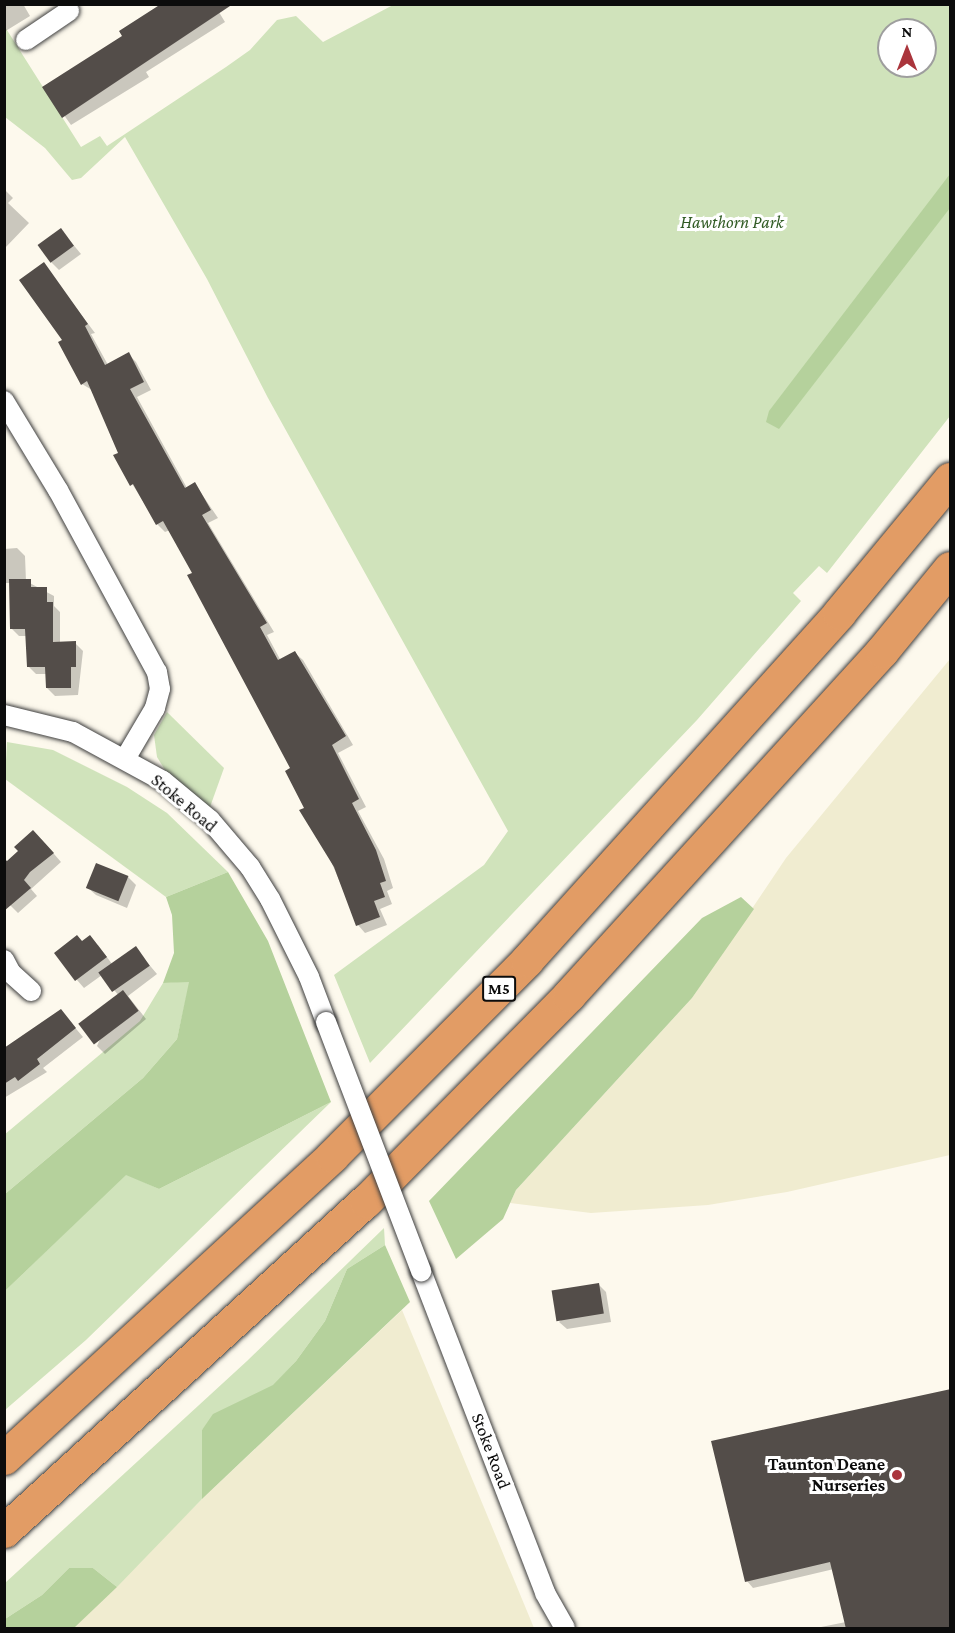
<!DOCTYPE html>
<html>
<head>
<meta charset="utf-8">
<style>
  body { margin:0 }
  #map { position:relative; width:955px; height:1633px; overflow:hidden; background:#fdf9ed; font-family:"Crimson Pro",serif }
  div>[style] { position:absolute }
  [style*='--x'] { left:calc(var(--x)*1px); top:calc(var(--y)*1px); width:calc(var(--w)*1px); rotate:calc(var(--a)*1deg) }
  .farmland>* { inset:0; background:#f0ecd0 }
  .green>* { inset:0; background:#d0e3bb }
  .forest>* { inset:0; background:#b5d19c }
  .shadow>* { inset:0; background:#0003 }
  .building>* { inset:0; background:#534d49; transform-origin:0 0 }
  .roads { filter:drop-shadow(0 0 2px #3f3f3f) drop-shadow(0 0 2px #3f3f3f) }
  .street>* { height:20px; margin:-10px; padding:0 10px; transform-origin:10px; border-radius:10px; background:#fff }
  .highway>* { height:33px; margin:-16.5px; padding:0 16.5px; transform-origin:16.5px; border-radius:16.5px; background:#e29c65 }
  .bridges { filter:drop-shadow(0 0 2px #3f3f3f) drop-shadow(0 0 2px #3f3f3f) }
  .street-bridge>* { height:20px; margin:-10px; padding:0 10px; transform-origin:10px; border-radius:10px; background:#fff }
  .dots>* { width:16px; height:16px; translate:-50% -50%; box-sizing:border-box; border:3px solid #fff; border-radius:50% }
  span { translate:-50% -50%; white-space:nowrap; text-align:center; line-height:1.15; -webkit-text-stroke:6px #fff; paint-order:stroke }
  .shield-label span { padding:2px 4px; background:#fff; border:2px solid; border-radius:4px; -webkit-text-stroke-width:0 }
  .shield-label { font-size:16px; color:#0c0c0c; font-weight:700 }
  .park-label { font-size:18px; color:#315b24; font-style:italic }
  .street-label { font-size:18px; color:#0c0c0c }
  .poi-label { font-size:18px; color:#0c0c0c; font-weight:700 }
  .right { translate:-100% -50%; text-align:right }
  .frame { position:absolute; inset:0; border:6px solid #0c0c0c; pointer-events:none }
  .north { position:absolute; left:877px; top:18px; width:60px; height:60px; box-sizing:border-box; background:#fff; border:2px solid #9e9e9e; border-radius:50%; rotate:0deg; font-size:16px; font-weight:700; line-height:24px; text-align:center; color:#0c0c0c }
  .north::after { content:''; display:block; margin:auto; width:21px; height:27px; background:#aa353c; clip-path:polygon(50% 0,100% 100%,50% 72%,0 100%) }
</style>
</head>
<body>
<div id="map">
  <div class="farmland">
    <div style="clip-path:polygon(950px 659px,950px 1155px,787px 1192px,708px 1205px,591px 1213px,510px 1203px,516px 1190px,692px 998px,786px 858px)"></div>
    <div style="clip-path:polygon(402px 1310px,534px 1628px,74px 1628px,202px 1499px)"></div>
  </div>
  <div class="green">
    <div style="clip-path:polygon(evenodd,393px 5px,950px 5px,950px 416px,827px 573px,819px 566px,793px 593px,801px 601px,697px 720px,370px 1063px,334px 975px,484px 865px,508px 831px,268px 398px,207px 279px,125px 137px,81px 178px,72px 180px,45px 148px,5px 117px,5px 27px,81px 147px,100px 136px,107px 146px,226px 67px,250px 50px,277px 20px,296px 16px,323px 42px,393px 5px,889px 30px,925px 30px,925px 66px,889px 66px,889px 30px)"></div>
    <div style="clip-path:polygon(167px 712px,224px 768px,210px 807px,165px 770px,157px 757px,154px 735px)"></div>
    <div style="clip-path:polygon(7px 742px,53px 750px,127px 787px,167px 813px,228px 872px,166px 897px,5px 779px)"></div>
    <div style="clip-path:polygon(190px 981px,177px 1039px,143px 1078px,5px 1194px,4px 1135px,140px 1021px,163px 983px)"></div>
    <div style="clip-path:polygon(331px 1102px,86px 1340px,5px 1410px,5px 1291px,126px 1174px,159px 1189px)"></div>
    <div style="clip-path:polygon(384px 1228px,385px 1245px,347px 1269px,325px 1321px,296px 1361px,273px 1386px,246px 1399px,202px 1430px,202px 1499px,117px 1587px,93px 1568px,69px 1568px,42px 1595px,5px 1619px,5px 1583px,247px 1361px)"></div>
  </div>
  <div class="forest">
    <div style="clip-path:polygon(950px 174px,950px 208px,779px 429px,766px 422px,769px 411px)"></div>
    <div style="clip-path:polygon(228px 872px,268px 941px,331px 1102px,159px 1189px,126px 1175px,5px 1291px,5px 1194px,143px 1078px,177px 1039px,189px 982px,163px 983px,174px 953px,172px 915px,166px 897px)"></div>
    <div style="clip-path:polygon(741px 897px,754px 909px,692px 998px,516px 1190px,503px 1219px,456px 1259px,429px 1201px,702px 918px)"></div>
    <div style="clip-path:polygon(385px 1245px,410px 1302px,202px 1499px,202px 1430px,213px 1414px,273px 1385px,296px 1361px,325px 1321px,347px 1269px)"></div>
    <div style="clip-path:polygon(69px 1568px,93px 1568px,117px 1587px,74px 1628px,5px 1628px,5px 1619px,42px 1595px)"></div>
  </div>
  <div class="shadow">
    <div style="clip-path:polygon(4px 4px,23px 4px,30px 16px,4px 32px)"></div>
    <div style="clip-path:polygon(214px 4px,225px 22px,146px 72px,149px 77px,71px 125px,44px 87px)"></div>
    <div style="clip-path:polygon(4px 189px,13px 198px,8px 203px,29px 223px,5px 248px)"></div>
    <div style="clip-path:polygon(61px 230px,81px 254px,59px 270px,51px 262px)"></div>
    <div style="clip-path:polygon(43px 264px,95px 333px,91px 334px,108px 365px,128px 354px,136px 362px,151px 390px,137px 397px,187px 488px,195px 484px,218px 518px,208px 523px,274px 632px,267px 635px,281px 661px,295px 653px,303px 660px,353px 745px,338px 753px,366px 807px,358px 811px,384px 859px,393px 888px,387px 891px,392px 904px,380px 909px,387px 925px,365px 933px,358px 925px,292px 769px,194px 573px,170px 530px,165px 532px,157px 524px,115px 456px,120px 454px,92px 390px,82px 384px,64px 341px)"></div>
    <div style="clip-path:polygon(17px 548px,25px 556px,26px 581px,54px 596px,54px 606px,60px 612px,60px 643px,75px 643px,83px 651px,78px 695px,55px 696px,47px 688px,47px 674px,36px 674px,28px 666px,27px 636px,19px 636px,11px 628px,11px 583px,4px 583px,4px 549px)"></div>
    <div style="clip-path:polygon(41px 839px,61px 862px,31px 889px,37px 896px,18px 913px,4px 899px)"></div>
    <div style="clip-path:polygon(128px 877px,136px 885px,127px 908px,96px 895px,88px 888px)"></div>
    <div style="clip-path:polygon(82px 943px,98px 945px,112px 964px,135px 948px,157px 974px,128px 996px,146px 1019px,105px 1054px,97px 1046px,119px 996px,102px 975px,84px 988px,77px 980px)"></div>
    <div style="clip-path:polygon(61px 1011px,83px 1037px,43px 1068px,47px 1072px,4px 1098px,4px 1050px)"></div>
    <div style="clip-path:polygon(598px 1284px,606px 1292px,611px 1322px,567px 1329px,559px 1322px)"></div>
    <div style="clip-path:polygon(713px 1442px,926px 1628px,816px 1628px,846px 1622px,834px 1569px,753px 1588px,747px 1581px)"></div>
  </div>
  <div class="building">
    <div style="clip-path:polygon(161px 4px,233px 4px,62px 118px,42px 87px,122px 36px,119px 31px)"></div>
    <div style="left:61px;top:228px;width:22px;height:29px;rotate:54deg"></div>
    <div style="clip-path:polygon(44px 262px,88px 324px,85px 326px,105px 365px,129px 352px,144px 382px,130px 389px,185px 488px,195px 482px,211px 510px,202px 515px,267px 623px,260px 627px,278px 660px,295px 651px,346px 736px,332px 745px,359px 799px,352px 803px,376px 850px,386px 881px,380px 883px,385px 897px,374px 901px,380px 917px,356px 926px,334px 867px,299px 810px,304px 808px,285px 771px,290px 768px,187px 575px,192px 573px,163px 521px,156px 525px,133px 484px,130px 486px,113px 455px,118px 453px,87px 381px,81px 385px,58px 342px,62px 340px,19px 280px)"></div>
    <div style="clip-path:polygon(9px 579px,31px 579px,31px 587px,47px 587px,47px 602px,53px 602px,53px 642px,76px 641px,76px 667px,71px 667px,71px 688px,46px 688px,45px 667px,27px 667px,25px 629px,10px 629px)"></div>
    <div style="clip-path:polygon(33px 830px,54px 853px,30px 872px,24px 880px,31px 888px,4px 911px,4px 859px,7px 861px,18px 851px,14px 847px)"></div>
    <div style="left:96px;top:863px;width:35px;height:27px;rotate:22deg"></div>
    <div style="clip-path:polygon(77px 935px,82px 941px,90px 935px,107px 957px,75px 981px,54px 953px)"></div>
    <div style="left:136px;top:946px;width:24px;height:46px;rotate:55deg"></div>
    <div style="left:123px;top:990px;width:26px;height:56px;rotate:53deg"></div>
    <div style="clip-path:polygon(61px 1009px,76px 1028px,37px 1059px,40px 1064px,18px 1081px,15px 1077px,4px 1084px,4px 1048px)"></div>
    <div style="left:599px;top:1283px;width:31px;height:48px;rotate:81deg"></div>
    <div style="clip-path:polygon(951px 1389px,951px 1629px,846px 1629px,830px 1562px,745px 1582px,711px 1441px)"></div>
  </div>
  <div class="roads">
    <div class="street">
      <div style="--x:26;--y:40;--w:52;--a:-34"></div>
      <div style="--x:4;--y:401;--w:104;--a:58.8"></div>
      <div style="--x:58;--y:490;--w:207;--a:61.5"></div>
      <div style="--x:157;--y:672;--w:17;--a:80"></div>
      <div style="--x:160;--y:689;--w:20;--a:105"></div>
      <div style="--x:155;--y:708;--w:59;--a:120.5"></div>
      <div style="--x:4;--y:715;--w:71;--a:13.8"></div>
      <div style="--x:73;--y:732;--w:102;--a:28.6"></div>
      <div style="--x:163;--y:781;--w:61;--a:39.7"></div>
      <div style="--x:210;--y:820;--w:62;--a:49.6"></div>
      <div style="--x:250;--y:867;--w:38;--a:58"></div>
      <div style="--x:270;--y:899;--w:87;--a:63.4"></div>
      <div style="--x:309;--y:977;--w:48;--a:69.3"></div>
      <div style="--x:4;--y:960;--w:15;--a:62"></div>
      <div style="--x:11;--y:973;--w:27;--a:42"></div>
      <div style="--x:421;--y:1271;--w:345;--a:68.9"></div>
      <div style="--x:545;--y:1593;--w:40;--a:60.3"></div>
    </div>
    <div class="highway">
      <div style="--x:4;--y:1458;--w:446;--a:-42.6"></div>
      <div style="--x:332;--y:1156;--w:276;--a:-45.1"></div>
      <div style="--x:527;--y:960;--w:467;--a:-48"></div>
      <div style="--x:839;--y:613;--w:174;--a:-50.4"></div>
      <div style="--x:4;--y:1531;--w:490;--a:-42.4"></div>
      <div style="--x:366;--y:1201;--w:289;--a:-45.4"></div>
      <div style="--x:569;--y:995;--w:465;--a:-47.7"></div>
      <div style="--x:882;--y:651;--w:107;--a:-50.7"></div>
    </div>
  </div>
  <div class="bridges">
    <div class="street-bridge">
      <div style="--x:326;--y:1022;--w:267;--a:69.1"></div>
    </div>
  </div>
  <div class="dots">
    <div style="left:897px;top:1475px;background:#aa353c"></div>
  </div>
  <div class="shield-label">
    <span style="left:499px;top:989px">M5</span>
  </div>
  <div class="park-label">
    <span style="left:732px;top:222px">Hawthorn Park</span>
  </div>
  <div class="street-label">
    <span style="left:184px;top:803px;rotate:40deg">Stoke Road</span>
    <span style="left:491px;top:1451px;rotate:69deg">Stoke Road</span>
  </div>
  <div class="poi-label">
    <span class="right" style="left:885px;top:1475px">Taunton Deane<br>Nurseries</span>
  </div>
  <div class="frame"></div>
  <div class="north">N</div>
</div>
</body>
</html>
